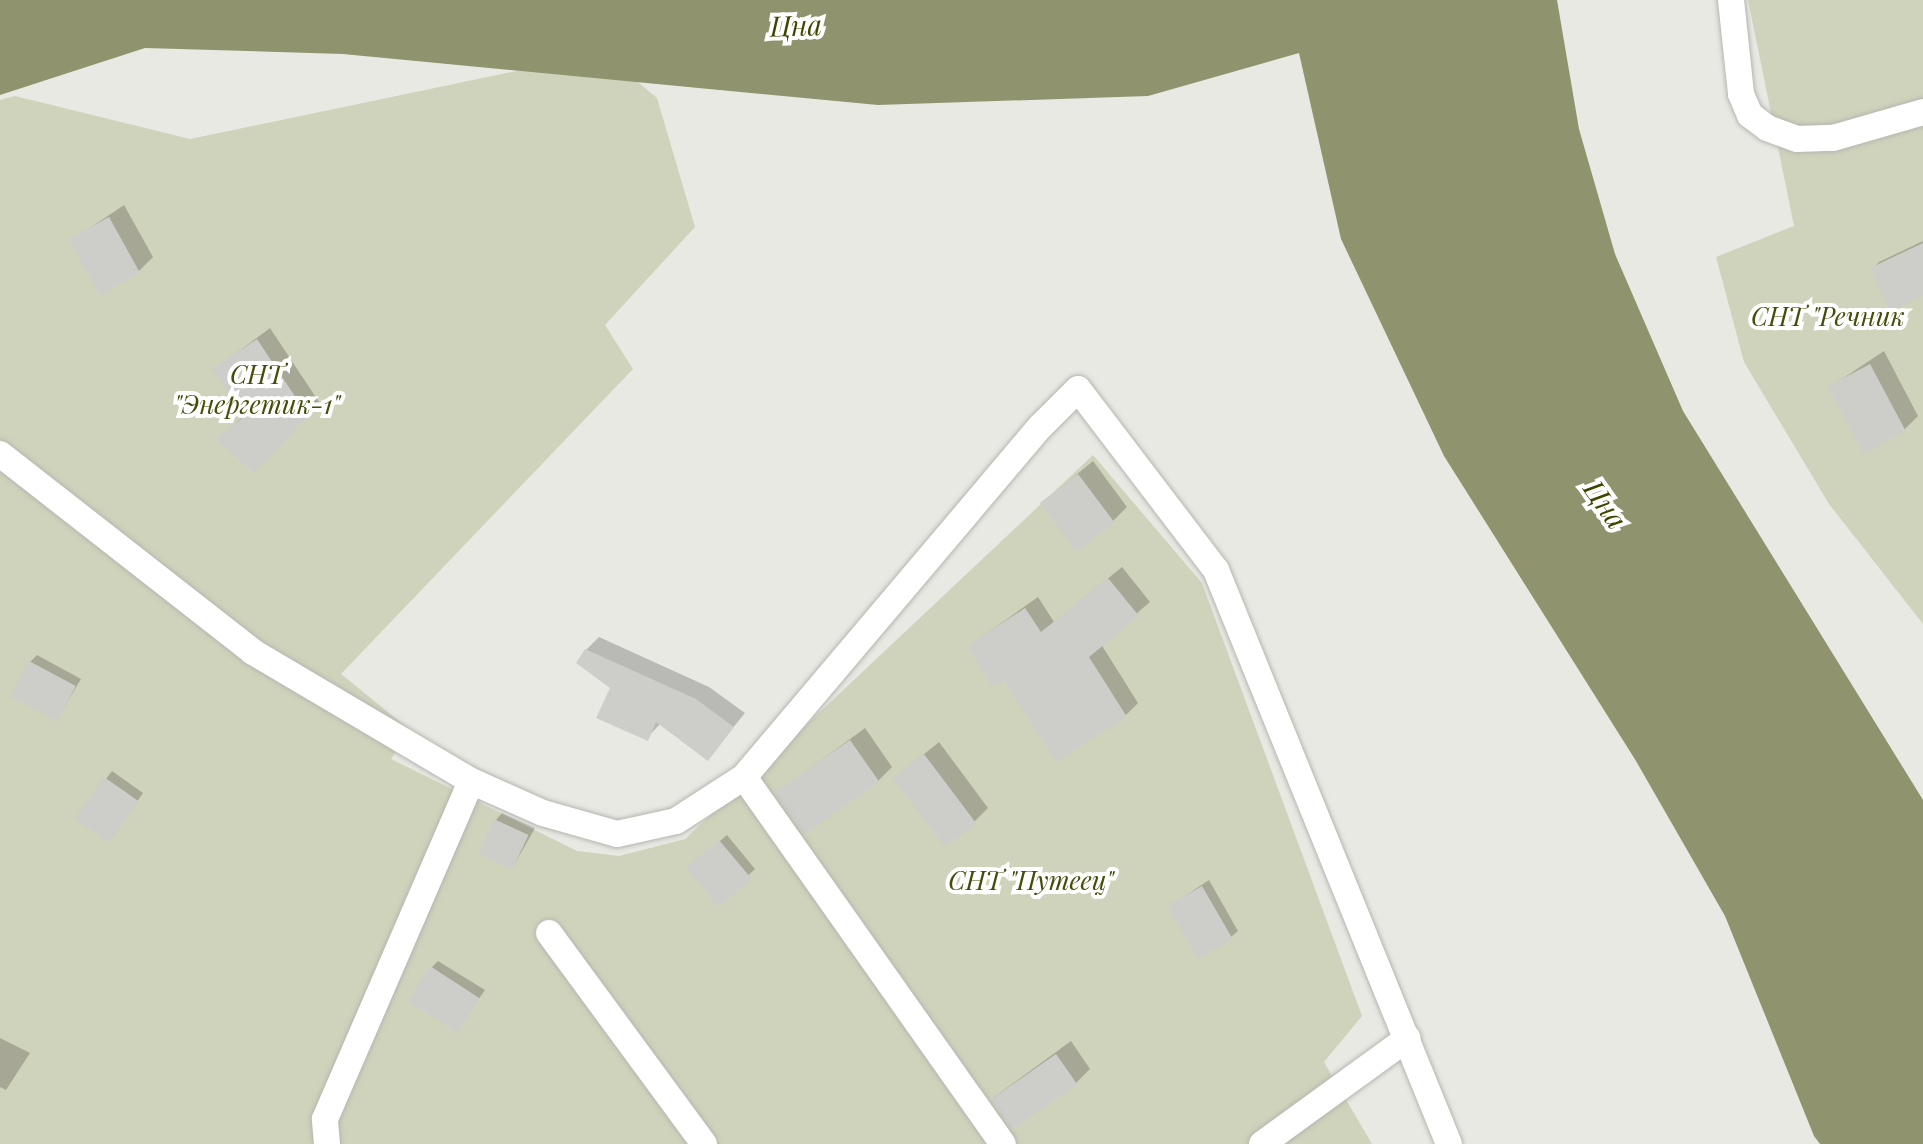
<!DOCTYPE html>
<html>
<head>
<meta charset="utf-8">
<style>
  body { margin:0 }
  #map { position:relative; width:1923px; height:1144px; overflow:hidden; background:#e8e9e3; font-family:"Playfair Display",serif }
  div>[style] { position:absolute }
  [style*='--x'] { left:calc(var(--x)*1px); top:calc(var(--y)*1px); width:calc(var(--w)*1px); rotate:calc(var(--a)*1deg) }
  .green>* { inset:0; background:#d0d3bb }
  .water>* { inset:0; background:#8f946e }
  .shadow>* { inset:0; background:#0003 }
  .building>* { inset:0; background:#cdcec9; transform-origin:0 0 }
  .roads { filter:drop-shadow(0 0 2px #b5b6b1) drop-shadow(0 0 2px #b5b6b1) }
  .lane>* { height:26px; margin:-13px; padding:0 13px; transform-origin:13px; border-radius:13px; background:#fff }
  span { translate:-50% -50%; white-space:nowrap; text-align:center; line-height:1.15; -webkit-text-stroke:8px #fff; paint-order:stroke }
  .park-label { font-size:26px; color:#484c09; font-style:italic }
  .water-label { font-size:28px; color:#414500; font-style:italic }
</style>
</head>
<body>
<div id="map">
  <div class="green">
    <div style="clip-path:polygon(1748px 0,1923px 0,1923px 624px,1829px 504px,1744px 362px,1716px 257px,1794px 226px)"></div>
    <div style="clip-path:polygon(603px 53px,657px 98px,695px 227px,605px 325px,633px 369px,341px 674px,409px 729px,391px 759px,577px 851px,619px 856px,685px 839px,1093px 455px,1202px 583px,1362px 1016px,1324px 1062px,1372px 1144px,0 1144px,0 100px,15px 96px,190px 139px)"></div>
  </div>
  <div class="water">
    <div style="clip-path:polygon(0 0,1557px 0,1579px 129px,1615px 254px,1683px 411px,1923px 800px,1923px 1144px,1820px 1144px,1814px 1136px,1725px 916px,1636px 761px,1444px 456px,1341px 239px,1299px 53px,1148px 96px,878px 105px,343px 54px,145px 48px,0 95px)"></div>
  </div>
  <div class="shadow">
    <div style="clip-path:polygon(124px 205px,153px 257px,139px 271px,72px 240px)"></div>
    <div style="clip-path:polygon(1923px 241px,1923px 293px,1872px 269px,1879px 262px)"></div>
    <div style="clip-path:polygon(270px 328px,319px 402px,254px 470px,218px 438px,245px 415px,215px 369px)"></div>
    <div style="clip-path:polygon(1884px 351px,1918px 416px,1904px 430px,1830px 387px)"></div>
    <div style="clip-path:polygon(1093px 461px,1127px 507px,1113px 521px,1042px 503px)"></div>
    <div style="clip-path:polygon(1122px 567px,1150px 602px,1101px 644px,1138px 703px,1126px 715px,1004px 677px,969px 646px,1038px 597px,1054px 622px)"></div>
    <div style="clip-path:polygon(599px 637px,709px 687px,745px 713px,708px 758px,661px 723px,647px 738px,586px 650px)"></div>
    <div style="clip-path:polygon(37px 655px,81px 679px,57px 719px,30px 662px)"></div>
    <div style="clip-path:polygon(865px 728px,892px 767px,878px 781px,777px 793px)"></div>
    <div style="clip-path:polygon(939px 742px,988px 808px,974px 822px,896px 777px)"></div>
    <div style="clip-path:polygon(112px 771px,143px 793px,115px 833px,77px 817px)"></div>
    <div style="clip-path:polygon(502px 813px,535px 828px,513px 867px,496px 820px)"></div>
    <div style="clip-path:polygon(727px 835px,755px 869px,719px 903px,696px 861px)"></div>
    <div style="clip-path:polygon(1209px 880px,1238px 931px,1231px 937px,1170px 906px)"></div>
    <div style="clip-path:polygon(438px 961px,485px 990px,457px 1030px,432px 967px)"></div>
    <div style="clip-path:polygon(0 1038px,30px 1053px,6px 1090px,0 1087px)"></div>
    <div style="clip-path:polygon(1071px 1041px,1090px 1069px,1076px 1083px,993px 1098px)"></div>
  </div>
  <div class="building">
    <div style="left:109px;top:217px;width:64px;height:46px;rotate:61deg"></div>
    <div style="clip-path:polygon(1923px 243px,1923px 296px,1890px 311px,1870px 268px)"></div>
    <div style="clip-path:polygon(257px 339px,308px 416px,254px 473px,215px 438px,244px 417px,212px 369px)"></div>
    <div style="left:1870px;top:364px;width:76px;height:48px;rotate:62deg"></div>
    <div style="left:1078px;top:474px;width:61px;height:48px;rotate:53deg"></div>
    <div style="clip-path:polygon(1108px 578px,1139px 616px,1089px 657px,1127px 717px,1056px 762px,1004px 680px,993px 687px,967px 646px,1025px 608px,1041px 632px)"></div>
    <div style="clip-path:polygon(585px 649px,696px 699px,734px 727px,708px 761px,656px 722px,648px 741px,596px 718px,610px 688px,576px 663px)"></div>
    <div style="left:29px;top:661px;width:53px;height:40px;rotate:28deg"></div>
    <div style="left:850px;top:740px;width:51px;height:92px;rotate:55deg"></div>
    <div style="left:924px;top:754px;width:87px;height:39px;rotate:53deg"></div>
    <div style="left:104px;top:777px;width:42px;height:51px;rotate:35deg"></div>
    <div style="left:494px;top:819px;width:38px;height:38px;rotate:25deg"></div>
    <div style="left:719px;top:840px;width:51px;height:43px;rotate:50deg"></div>
    <div style="left:1202px;top:886px;width:61px;height:40px;rotate:60deg"></div>
    <div style="left:430px;top:966px;width:59px;height:41px;rotate:33deg"></div>
    <div style="left:1056px;top:1054px;width:37px;height:79px;rotate:55deg"></div>
  </div>
  <div class="roads">
    <div class="lane">
      <div style="--x:1731;--y:0;--w:95;--a:83.9"></div>
      <div style="--x:1741;--y:94;--w:23;--a:67"></div>
      <div style="--x:1750;--y:115;--w:21;--a:37"></div>
      <div style="--x:1767;--y:128;--w:32;--a:20"></div>
      <div style="--x:1797;--y:139;--w:36;--a:-2"></div>
      <div style="--x:1833;--y:138;--w:94;--a:-16.1"></div>
      <div style="--x:0;--y:454;--w:321;--a:38"></div>
      <div style="--x:253;--y:652;--w:253;--a:30.6"></div>
      <div style="--x:471;--y:781;--w:79;--a:24"></div>
      <div style="--x:543;--y:813;--w:77;--a:15.8"></div>
      <div style="--x:617;--y:834;--w:60;--a:-12.4"></div>
      <div style="--x:676;--y:821;--w:81;--a:-32.9"></div>
      <div style="--x:744;--y:777;--w:460;--a:-49.8"></div>
      <div style="--x:1041;--y:426;--w:52;--a:-45"></div>
      <div style="--x:1078;--y:389;--w:228;--a:52.7"></div>
      <div style="--x:1216;--y:570;--w:619;--a:67.91"></div>
      <div style="--x:744;--y:777;--w:449;--a:54.8"></div>
      <div style="--x:549;--y:933;--w:262;--a:53.7"></div>
      <div style="--x:327;--y:1144;--w:25;--a:-95"></div>
      <div style="--x:325;--y:1119;--w:368;--a:-66.6"></div>
      <div style="--x:1262;--y:1144;--w:180;--a:-36"></div>
    </div>
  </div>
  <div class="park-label">
    <span style="left:1828px;top:316px">СНТ "Речник</span>
    <span style="left:257px;top:389px">СНТ<br>"Энергетик-1"</span>
    <span style="left:1031px;top:880px">СНТ "Путеец"</span>
  </div>
  <div class="water-label">
    <span style="left:796px;top:25px;rotate:-2deg">Цна</span>
    <span style="left:1606px;top:504px;rotate:55deg">Цна</span>
  </div>
</div>
</body>
</html>
